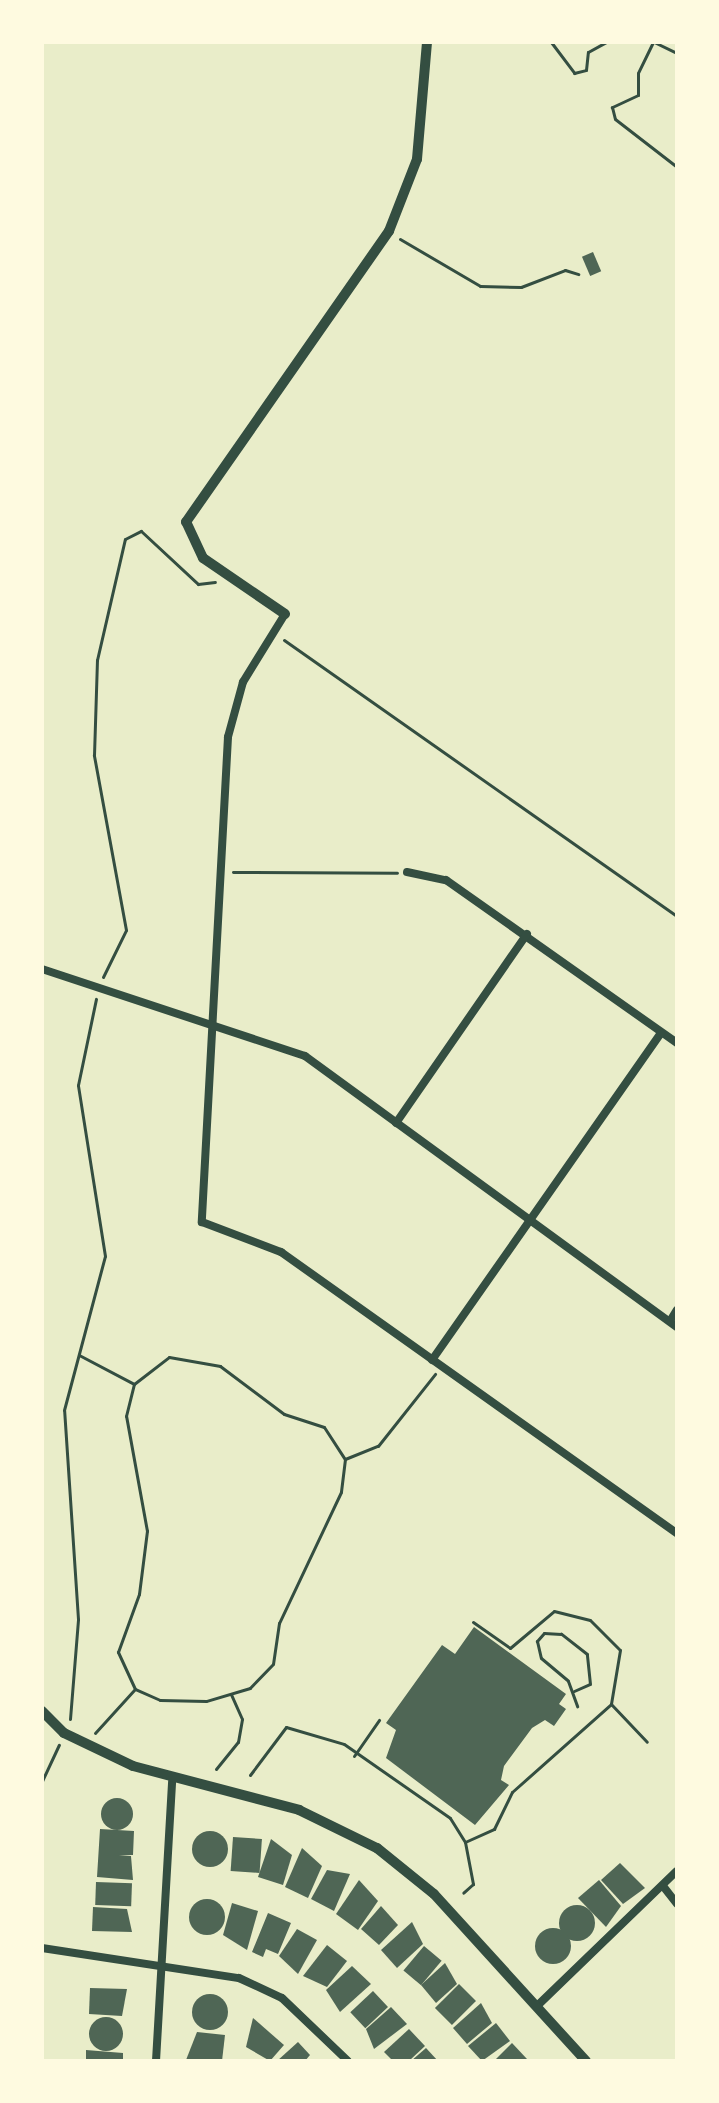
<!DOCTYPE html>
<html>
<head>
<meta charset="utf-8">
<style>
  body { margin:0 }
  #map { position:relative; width:719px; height:2103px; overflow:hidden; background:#e9edc9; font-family:"Source Sans 3",sans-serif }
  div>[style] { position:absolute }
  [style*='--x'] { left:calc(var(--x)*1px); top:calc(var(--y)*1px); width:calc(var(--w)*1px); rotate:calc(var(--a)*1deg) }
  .building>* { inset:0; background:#4f6655; transform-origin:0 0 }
  .round { border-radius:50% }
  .path>* { height:3px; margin:-1.5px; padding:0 1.5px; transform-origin:1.5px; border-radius:1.5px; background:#344e41 }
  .minor>* { height:8px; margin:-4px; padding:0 4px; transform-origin:4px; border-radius:4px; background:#344e41 }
  .tertiary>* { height:10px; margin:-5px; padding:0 5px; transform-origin:5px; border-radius:5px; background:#344e41 }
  span { translate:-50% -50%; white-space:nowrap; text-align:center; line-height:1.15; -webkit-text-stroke:7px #fefae0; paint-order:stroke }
  .frame { position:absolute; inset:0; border:44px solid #fefae0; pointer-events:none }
</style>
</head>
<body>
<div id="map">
  <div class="building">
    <div style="left:593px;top:252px;width:21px;height:12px;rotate:67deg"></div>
    <div style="clip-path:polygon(474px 1627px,566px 1694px,559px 1704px,566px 1709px,554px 1726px,545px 1720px,532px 1728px,504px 1766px,501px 1780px,509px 1785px,475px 1825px,386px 1758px,396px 1730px,386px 1723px,442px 1645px,455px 1654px)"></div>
    <div class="round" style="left:101px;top:1798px;width:32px;height:32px"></div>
    <div style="clip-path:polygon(100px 1829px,134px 1831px,133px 1855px,119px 1855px,131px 1856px,133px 1880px,97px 1877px)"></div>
    <div class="round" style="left:192px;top:1831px;width:36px;height:36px"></div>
    <div style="left:233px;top:1837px;width:29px;height:34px;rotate:4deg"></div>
    <div style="clip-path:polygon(271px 1839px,292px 1855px,283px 1885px,258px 1877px)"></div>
    <div style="clip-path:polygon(302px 1848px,322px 1866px,308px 1898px,285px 1887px)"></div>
    <div style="clip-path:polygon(620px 1863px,645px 1888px,623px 1904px,601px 1880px)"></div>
    <div style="clip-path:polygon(327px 1870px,350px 1874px,334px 1911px,311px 1899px)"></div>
    <div style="clip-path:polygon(359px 1880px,378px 1901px,358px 1930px,336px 1914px)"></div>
    <div style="clip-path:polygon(599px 1880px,621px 1906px,606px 1927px,578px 1898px)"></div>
    <div style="left:96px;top:1882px;width:36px;height:23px;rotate:2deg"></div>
    <div class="round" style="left:189px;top:1899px;width:36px;height:36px"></div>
    <div style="clip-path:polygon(232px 1903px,258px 1911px,247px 1950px,223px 1935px)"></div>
    <div class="round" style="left:559px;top:1905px;width:36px;height:36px"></div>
    <div style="clip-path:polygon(381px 1906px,398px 1925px,379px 1945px,361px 1929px)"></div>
    <div style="clip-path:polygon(93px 1907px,127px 1909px,132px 1932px,92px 1931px)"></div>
    <div style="clip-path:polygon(268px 1913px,291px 1923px,278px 1954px,266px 1949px,263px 1957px,252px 1952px)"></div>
    <div style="clip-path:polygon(412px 1922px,423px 1944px,397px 1968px,381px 1950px)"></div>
    <div class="round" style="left:535px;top:1928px;width:36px;height:36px"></div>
    <div style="clip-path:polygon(297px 1929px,317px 1940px,298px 1974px,279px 1956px)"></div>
    <div style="clip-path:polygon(327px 1945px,347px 1961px,327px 1987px,303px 1976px)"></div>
    <div style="left:424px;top:1946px;width:23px;height:32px;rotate:40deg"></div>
    <div style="clip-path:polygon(445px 1963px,457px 1984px,436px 2003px,421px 1985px)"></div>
    <div style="clip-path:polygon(352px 1966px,371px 1984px,340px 2012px,326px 1990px)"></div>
    <div style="left:459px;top:1984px;width:24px;height:34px;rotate:45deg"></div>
    <div style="clip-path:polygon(90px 1988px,127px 1989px,122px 2016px,89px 2014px)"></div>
    <div style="left:373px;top:1991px;width:22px;height:31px;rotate:47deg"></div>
    <div class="round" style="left:192px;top:1994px;width:36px;height:36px"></div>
    <div style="clip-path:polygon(481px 2003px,492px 2023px,467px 2044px,453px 2028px)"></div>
    <div style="clip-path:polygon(391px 2007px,407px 2024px,374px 2049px,366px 2029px)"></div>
    <div class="round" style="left:89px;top:2017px;width:34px;height:34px"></div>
    <div style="clip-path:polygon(253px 2018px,284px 2045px,270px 2061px,246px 2047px)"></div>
    <div style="clip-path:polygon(496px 2023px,510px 2041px,482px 2061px,468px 2046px)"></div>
    <div style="clip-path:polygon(409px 2029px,425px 2046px,409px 2061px,393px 2061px,384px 2052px)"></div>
    <div style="clip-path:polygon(197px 2032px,225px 2035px,222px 2061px,186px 2060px)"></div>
    <div style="clip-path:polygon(298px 2042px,310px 2055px,305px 2061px,277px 2061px)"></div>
    <div style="clip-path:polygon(512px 2043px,527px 2059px,494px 2061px)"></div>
    <div style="clip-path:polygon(426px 2048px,438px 2061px,411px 2061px)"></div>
    <div style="clip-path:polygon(86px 2050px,123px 2053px,123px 2061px,86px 2061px)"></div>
  </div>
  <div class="path">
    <div style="--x:551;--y:42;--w:39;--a:53"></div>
    <div style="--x:574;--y:73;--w:12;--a:-14"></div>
    <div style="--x:586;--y:70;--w:18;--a:-84"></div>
    <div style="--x:588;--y:52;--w:21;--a:-29"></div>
    <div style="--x:653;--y:42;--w:34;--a:116"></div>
    <div style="--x:638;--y:73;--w:22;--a:90"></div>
    <div style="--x:638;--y:95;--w:29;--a:155"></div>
    <div style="--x:612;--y:107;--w:12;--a:76"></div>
    <div style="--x:615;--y:119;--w:78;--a:37.7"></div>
    <div style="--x:654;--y:42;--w:25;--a:26"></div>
    <div style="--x:400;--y:239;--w:93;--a:30.4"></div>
    <div style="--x:480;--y:286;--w:41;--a:1.4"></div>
    <div style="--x:521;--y:287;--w:47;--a:-21.1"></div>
    <div style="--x:565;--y:270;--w:14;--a:17"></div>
    <div style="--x:284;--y:640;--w:480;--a:35.1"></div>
    <div style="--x:233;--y:872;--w:164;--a:0.3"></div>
    <div style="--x:103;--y:977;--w:52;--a:-63.9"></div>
    <div style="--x:126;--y:930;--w:178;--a:-100.4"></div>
    <div style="--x:94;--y:755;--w:95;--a:-88.2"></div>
    <div style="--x:97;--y:660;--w:124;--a:-77"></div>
    <div style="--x:125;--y:539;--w:18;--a:-27"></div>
    <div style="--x:141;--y:531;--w:78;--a:42.9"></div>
    <div style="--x:198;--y:584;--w:17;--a:-7"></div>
    <div style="--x:79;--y:1355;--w:62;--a:27.8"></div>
    <div style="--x:169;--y:1357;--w:52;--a:10"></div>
    <div style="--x:220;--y:1366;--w:80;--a:36.9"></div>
    <div style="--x:284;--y:1414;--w:42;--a:18"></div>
    <div style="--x:324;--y:1427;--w:38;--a:57"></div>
    <div style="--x:345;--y:1459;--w:33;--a:97"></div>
    <div style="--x:341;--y:1492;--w:145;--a:115.3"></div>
    <div style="--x:279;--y:1623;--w:41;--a:98.3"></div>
    <div style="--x:273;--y:1664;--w:33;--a:134"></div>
    <div style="--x:250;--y:1688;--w:46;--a:163.5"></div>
    <div style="--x:206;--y:1701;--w:46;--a:-178.8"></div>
    <div style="--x:160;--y:1700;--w:27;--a:-156"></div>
    <div style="--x:135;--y:1689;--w:41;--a:-114.7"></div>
    <div style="--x:118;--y:1652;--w:62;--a:-70.1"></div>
    <div style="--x:139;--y:1594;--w:64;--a:-82.8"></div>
    <div style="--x:147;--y:1531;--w:117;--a:-100.3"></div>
    <div style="--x:126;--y:1416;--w:33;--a:-76"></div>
    <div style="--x:134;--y:1384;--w:44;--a:-37.6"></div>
    <div style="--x:345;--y:1459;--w:35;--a:-22"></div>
    <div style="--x:378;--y:1446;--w:92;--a:-51.6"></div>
    <div style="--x:473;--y:1622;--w:45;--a:35.1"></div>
    <div style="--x:510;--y:1648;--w:57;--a:-40.1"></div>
    <div style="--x:554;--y:1611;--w:37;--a:14"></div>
    <div style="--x:590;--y:1620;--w:42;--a:45"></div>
    <div style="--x:620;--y:1650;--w:55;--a:99.5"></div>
    <div style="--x:574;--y:1691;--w:17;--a:-24"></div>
    <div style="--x:590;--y:1684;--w:30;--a:-96"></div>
    <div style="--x:587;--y:1654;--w:33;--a:-142"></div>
    <div style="--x:561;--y:1634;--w:17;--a:-177"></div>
    <div style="--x:544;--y:1633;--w:11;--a:131"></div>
    <div style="--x:537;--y:1641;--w:17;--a:77"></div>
    <div style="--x:541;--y:1658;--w:35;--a:40"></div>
    <div style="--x:568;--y:1681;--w:27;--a:70"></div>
    <div style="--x:70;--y:1719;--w:100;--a:-85.4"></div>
    <div style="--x:78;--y:1619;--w:209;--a:-93.8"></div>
    <div style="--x:64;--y:1410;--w:159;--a:-75.1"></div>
    <div style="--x:105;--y:1256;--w:173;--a:-99"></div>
    <div style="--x:78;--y:1085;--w:88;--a:-78.2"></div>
    <div style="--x:95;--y:1733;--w:59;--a:-47.7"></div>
    <div style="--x:354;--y:1756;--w:44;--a:-55.2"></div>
    <div style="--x:216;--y:1769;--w:35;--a:-51"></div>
    <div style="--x:238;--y:1742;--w:23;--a:-80"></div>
    <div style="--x:242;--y:1719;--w:27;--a:-114"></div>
    <div style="--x:250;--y:1775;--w:60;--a:-53.1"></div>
    <div style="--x:286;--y:1727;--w:60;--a:16.3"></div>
    <div style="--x:344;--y:1744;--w:129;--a:34.9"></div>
    <div style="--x:450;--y:1818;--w:28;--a:58"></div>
    <div style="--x:465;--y:1842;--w:43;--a:79.2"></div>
    <div style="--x:473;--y:1884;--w:13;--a:138"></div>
    <div style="--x:42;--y:1781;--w:40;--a:-65"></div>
    <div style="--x:465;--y:1842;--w:32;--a:-24"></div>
    <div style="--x:494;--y:1829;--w:41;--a:-64.1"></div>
    <div style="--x:512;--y:1792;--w:132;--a:-41.6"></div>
    <div style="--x:611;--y:1704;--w:52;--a:46.5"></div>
    <div style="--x:42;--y:1905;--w:30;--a:90"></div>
  </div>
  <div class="minor">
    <div style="--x:285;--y:614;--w:80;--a:121.7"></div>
    <div style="--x:243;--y:682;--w:57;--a:105.3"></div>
    <div style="--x:228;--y:737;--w:486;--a:93.1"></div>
    <div style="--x:202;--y:1222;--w:85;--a:20.8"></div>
    <div style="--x:281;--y:1252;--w:486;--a:35.4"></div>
    <div style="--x:407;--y:872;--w:40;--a:12"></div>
    <div style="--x:446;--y:880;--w:283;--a:35.2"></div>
    <div style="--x:42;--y:969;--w:277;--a:18.3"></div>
    <div style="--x:305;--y:1056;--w:460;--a:36.1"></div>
    <div style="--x:396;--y:1123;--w:230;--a:-55.3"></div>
    <div style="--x:670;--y:1321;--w:13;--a:-58"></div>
    <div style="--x:432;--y:1360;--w:399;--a:-55"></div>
    <div style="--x:663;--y:1886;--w:23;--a:52"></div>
    <div style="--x:42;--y:1948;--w:199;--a:8.7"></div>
    <div style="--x:239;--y:1978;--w:47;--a:24.9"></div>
    <div style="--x:282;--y:1998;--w:91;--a:43.7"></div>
    <div style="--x:537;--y:2006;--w:194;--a:-44"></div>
    <div style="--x:156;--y:2061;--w:280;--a:-86.7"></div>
  </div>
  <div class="tertiary">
    <div style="--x:285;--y:614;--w:99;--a:-145.7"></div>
    <div style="--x:203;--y:558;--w:40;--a:-115"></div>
    <div style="--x:186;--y:522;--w:355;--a:-55.1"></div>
    <div style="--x:389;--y:231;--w:77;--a:-68.7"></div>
    <div style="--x:417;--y:159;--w:117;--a:-85.1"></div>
    <div style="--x:42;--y:1711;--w:31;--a:45"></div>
    <div style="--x:64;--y:1733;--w:76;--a:25.6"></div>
    <div style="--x:133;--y:1766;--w:172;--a:14.8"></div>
    <div style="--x:299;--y:1810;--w:87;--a:26"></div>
    <div style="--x:377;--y:1848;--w:73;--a:38.9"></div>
    <div style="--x:434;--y:1894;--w:226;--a:47.7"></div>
  </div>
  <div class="frame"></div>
</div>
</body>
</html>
